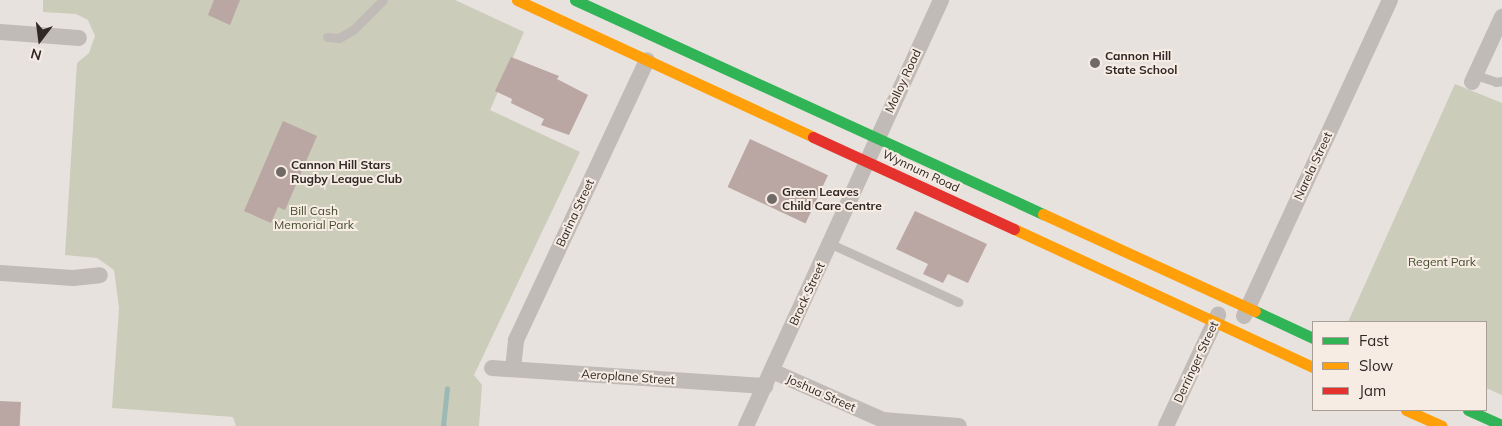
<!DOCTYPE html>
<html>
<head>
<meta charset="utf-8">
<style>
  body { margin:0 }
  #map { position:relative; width:1502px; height:426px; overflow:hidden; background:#e8e2de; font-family:Mulish,sans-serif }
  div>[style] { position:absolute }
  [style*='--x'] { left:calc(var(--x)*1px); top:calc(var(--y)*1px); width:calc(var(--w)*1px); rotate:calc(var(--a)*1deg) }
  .green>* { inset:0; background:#cbccb9 }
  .stream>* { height:5px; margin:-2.5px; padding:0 2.5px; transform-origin:2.5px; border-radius:2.5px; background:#9cb9b5 }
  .building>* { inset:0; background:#baa6a2; transform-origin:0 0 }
  .lane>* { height:9px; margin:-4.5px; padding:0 4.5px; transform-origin:4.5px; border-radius:4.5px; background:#c1bbb7 }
  .street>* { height:16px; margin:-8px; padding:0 8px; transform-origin:8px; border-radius:8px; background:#c1bbb7 }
  .fast>* { height:11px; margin:-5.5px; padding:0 5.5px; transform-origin:5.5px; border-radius:5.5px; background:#30b455 }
  .slow>* { height:11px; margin:-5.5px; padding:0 5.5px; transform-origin:5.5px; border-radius:5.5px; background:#ff9f0a }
  .jam>* { height:11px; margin:-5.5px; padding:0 5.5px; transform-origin:5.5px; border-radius:5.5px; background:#e5322d }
  .dots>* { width:14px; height:14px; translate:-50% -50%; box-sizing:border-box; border:2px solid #f6ece4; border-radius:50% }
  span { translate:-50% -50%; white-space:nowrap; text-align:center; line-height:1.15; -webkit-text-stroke:4px #f6ece4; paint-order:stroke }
  .poi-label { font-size:12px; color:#312826; font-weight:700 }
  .left { translate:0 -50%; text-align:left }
  .street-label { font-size:12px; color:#312826 }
  .park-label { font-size:12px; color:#444c2d }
  .legend { position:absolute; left:1312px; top:321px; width:175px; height:90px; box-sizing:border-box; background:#f6ece4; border:1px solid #a79e98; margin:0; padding:6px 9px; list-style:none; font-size:15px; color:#312826 }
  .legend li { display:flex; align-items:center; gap:10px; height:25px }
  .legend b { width:25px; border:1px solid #a79e98 }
  .north { position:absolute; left:15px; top:15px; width:50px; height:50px; -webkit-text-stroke:4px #f6ece4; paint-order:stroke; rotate:195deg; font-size:14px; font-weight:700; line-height:20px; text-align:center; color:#312826 }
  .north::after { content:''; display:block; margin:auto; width:18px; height:22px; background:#312826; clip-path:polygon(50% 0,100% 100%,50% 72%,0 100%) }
</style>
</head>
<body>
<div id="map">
  <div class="green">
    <div style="clip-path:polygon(43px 0,455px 0,524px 32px,490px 110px,580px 152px,474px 375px,482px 385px,479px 426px,236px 426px,233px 417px,112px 408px,119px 308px,114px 270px,97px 258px,65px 255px,77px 63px,89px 53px,95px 36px,88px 20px,76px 14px,43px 12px)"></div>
    <div style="clip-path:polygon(1455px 84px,1502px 103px,1502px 395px,1486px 388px,1486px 322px,1348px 322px)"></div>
  </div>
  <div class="stream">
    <div style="--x:443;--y:426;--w:38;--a:-84"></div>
  </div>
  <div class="building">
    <div style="clip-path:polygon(214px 0,240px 0,230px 25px,208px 15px)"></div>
    <div style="clip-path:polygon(511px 57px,559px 76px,557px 79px,588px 95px,569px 135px,541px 125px,544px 119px,511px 103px,512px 99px,495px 91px)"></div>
    <div style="clip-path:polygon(283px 121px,317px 136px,285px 210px,278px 207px,271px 223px,244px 211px)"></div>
    <div style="left:750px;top:139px;width:86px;height:53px;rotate:25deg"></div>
    <div style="clip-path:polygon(915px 211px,987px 244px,968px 283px,948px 274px,943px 283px,923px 274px,928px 264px,896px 249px)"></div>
    <div style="left:0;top:401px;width:21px;height:25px;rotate:3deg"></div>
  </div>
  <div class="lane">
    <div style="--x:327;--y:37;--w:12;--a:5"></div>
    <div style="--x:339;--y:38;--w:16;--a:-30"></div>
    <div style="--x:353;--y:30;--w:42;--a:-45"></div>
    <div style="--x:1476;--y:75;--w:21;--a:19"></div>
    <div style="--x:1496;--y:82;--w:6;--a:-9"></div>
    <div style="--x:831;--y:244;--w:140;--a:24.5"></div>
  </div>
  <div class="street">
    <div style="--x:0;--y:32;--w:79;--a:4.3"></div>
    <div style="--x:1472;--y:82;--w:72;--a:-65.2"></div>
    <div style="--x:0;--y:273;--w:73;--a:3.9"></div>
    <div style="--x:73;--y:278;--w:27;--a:-6"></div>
    <div style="--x:1244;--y:316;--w:348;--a:-65.2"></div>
    <div style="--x:492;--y:368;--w:274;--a:3.8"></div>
    <div style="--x:513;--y:369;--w:29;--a:-84"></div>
    <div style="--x:516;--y:340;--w:309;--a:-64.9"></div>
    <div style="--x:772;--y:371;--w:121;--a:23.8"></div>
    <div style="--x:883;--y:420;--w:76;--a:4.5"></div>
    <div style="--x:746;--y:426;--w:469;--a:-65.4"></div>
    <div style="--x:1166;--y:426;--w:123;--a:-64.9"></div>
  </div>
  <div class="fast">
    <div style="--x:575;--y:0;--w:515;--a:24.57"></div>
    <div style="--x:1255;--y:311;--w:64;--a:25"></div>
    <div style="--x:1468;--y:410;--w:37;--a:24"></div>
  </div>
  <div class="slow">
    <div style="--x:517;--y:0;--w:326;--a:24.8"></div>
    <div style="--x:1043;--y:214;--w:233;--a:24.6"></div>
    <div style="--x:1014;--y:229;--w:329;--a:24.8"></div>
    <div style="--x:1406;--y:410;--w:39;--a:24"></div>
  </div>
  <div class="jam">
    <div style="--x:813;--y:137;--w:221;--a:24.6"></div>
  </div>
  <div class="dots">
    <div style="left:1095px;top:63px;background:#716966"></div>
    <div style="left:281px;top:172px;background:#716966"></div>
    <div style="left:772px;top:199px;background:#716966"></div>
  </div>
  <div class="poi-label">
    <span class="left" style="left:1105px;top:63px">Cannon Hill<br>State School</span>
    <span class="left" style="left:291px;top:172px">Cannon Hill Stars<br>Rugby League Club</span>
    <span class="left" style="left:782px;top:199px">Green Leaves<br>Child Care Centre</span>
  </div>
  <div class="street-label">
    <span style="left:903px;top:81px;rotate:-65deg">Molloy Road</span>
    <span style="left:1313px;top:166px;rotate:-65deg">Narela Street</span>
    <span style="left:921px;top:171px;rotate:25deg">Wynnum Road</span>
    <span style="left:575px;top:213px;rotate:-65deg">Barina Street</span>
    <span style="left:807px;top:294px;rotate:-65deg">Brock Street</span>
    <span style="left:1196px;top:362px;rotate:-65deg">Derringer Street</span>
    <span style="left:628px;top:377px;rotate:4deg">Aeroplane Street</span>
    <span style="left:821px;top:393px;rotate:24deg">Joshua Street</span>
  </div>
  <div class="park-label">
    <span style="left:314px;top:218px">Bill Cash<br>Memorial Park</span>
    <span style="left:1442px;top:262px">Regent Park</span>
  </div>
  <ul class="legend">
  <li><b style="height:6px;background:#30b455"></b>Fast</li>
  <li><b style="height:6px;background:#ff9f0a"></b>Slow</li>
  <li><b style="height:6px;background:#e5322d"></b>Jam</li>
  </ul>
  <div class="north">N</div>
</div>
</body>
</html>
